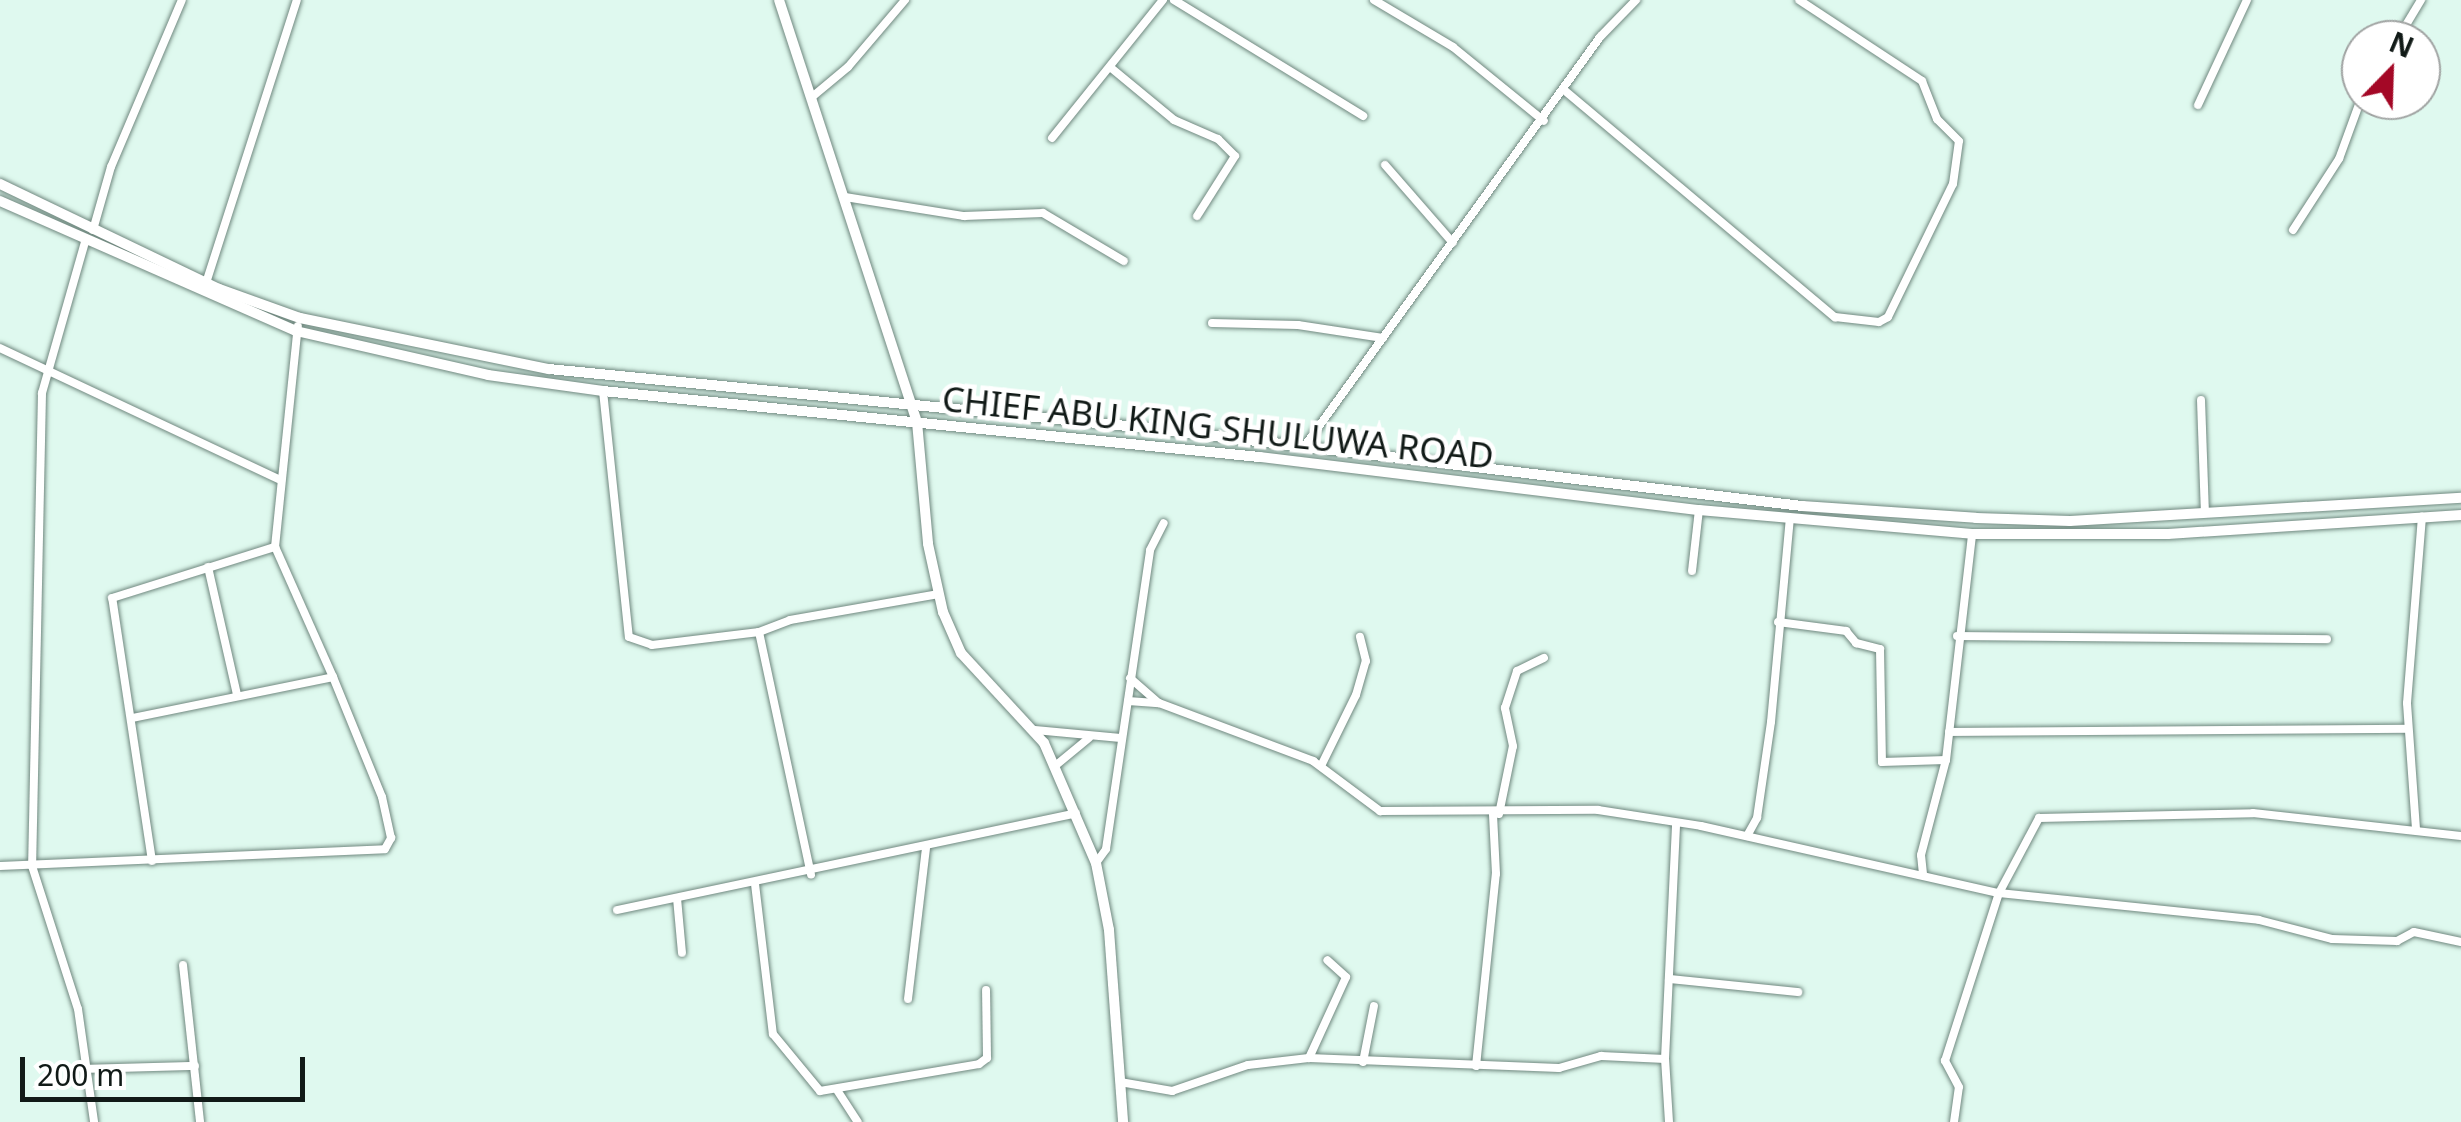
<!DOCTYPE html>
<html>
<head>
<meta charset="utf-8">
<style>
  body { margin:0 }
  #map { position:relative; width:2461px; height:1122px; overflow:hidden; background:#dff9ef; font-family:"Noto Sans",sans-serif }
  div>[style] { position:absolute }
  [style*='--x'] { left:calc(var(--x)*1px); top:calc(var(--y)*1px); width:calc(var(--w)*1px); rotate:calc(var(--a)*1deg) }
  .roads { filter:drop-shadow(0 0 2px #70887f) drop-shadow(0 0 2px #70887f) }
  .minor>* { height:8px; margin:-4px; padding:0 4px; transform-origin:4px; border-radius:4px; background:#fff }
  .tertiary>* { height:10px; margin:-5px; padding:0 5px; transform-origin:5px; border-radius:5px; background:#fff }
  span { translate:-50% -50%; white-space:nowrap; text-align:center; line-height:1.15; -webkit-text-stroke:9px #fff; paint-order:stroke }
  .street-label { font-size:35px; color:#111a17 }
  .north { position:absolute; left:2341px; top:20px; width:100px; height:100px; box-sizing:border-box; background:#fff; border:2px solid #a0a3a2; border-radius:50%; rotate:23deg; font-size:28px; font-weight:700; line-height:40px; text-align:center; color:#111a17 }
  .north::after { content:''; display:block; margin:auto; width:35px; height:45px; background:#a40826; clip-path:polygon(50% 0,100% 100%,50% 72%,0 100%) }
  .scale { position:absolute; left:20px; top:1057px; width:285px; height:45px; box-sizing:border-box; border:5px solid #111a17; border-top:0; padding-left:12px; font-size:30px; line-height:35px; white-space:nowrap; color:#111a17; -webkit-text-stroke:8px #fff; paint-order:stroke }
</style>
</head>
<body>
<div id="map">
  <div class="roads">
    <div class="minor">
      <div style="--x:1174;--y:0;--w:222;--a:31.5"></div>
      <div style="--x:1374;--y:0;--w:92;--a:30.7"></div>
      <div style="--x:1453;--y:47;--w:117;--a:39.1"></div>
      <div style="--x:2397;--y:40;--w:47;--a:-59"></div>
      <div style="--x:1110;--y:67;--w:83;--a:39.6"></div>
      <div style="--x:1174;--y:120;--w:48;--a:23.4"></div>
      <div style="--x:1218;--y:139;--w:24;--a:45"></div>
      <div style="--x:1235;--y:156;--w:71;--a:122.3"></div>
      <div style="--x:1564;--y:90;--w:354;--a:40"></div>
      <div style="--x:1835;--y:317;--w:44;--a:6.5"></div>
      <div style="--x:1879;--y:322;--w:10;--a:-29"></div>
      <div style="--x:1888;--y:317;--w:148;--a:-64"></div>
      <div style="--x:1953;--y:184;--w:43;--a:-82.1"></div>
      <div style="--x:1959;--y:141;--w:31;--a:-135"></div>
      <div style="--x:1937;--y:119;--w:41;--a:-111.5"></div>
      <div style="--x:1922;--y:81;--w:147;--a:-146.6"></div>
      <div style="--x:812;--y:97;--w:47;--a:-39.8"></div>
      <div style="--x:848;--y:67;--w:88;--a:-49.6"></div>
      <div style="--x:2198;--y:105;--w:116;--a:-65"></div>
      <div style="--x:1052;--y:138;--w:177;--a:-51.2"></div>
      <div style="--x:1385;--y:165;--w:103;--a:48.9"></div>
      <div style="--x:845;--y:197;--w:121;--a:9.1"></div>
      <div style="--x:964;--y:216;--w:79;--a:-2.2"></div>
      <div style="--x:1043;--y:213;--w:94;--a:30.7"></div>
      <div style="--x:93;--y:230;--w:66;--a:-74.1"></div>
      <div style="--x:111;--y:167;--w:181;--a:-67"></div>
      <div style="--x:2293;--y:230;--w:85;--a:-57.1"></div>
      <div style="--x:2339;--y:159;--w:64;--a:-69.9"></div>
      <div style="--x:85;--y:242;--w:157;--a:105.9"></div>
      <div style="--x:42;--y:393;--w:473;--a:91.2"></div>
      <div style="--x:32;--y:866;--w:150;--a:72.2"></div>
      <div style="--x:78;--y:1009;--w:114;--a:81.9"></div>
      <div style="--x:206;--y:283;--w:297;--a:-72.2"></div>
      <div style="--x:1212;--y:323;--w:86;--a:1.3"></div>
      <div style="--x:1298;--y:325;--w:86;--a:8.7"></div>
      <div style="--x:0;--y:348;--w:308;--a:25.2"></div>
      <div style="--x:603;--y:391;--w:247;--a:84"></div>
      <div style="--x:629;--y:637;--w:24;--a:19"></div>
      <div style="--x:652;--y:645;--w:108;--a:-6.9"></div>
      <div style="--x:759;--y:632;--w:33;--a:-21"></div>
      <div style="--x:790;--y:620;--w:151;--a:-9.9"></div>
      <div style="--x:2201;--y:400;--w:113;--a:88"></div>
      <div style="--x:1304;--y:447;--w:506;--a:-54.17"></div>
      <div style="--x:1600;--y:37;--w:52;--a:-45.8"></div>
      <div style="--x:208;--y:567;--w:131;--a:77.2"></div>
      <div style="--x:1692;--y:571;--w:61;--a:-83.5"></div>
      <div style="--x:1778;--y:622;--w:69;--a:7.5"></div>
      <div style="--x:1846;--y:631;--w:16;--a:50"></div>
      <div style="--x:1856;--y:643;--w:25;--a:14"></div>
      <div style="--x:1880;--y:649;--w:113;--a:89"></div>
      <div style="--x:1882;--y:762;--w:64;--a:-1.8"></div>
      <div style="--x:759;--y:632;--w:248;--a:77.9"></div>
      <div style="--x:1957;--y:636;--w:370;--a:0.5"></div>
      <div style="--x:1130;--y:678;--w:38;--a:41"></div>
      <div style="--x:1128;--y:701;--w:31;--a:4"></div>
      <div style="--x:1159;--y:703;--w:165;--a:20.6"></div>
      <div style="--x:1313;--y:761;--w:84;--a:36.7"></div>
      <div style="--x:1380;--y:811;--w:218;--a:-0.3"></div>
      <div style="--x:1598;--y:810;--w:104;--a:8.8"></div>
      <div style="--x:1701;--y:826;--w:305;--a:12.7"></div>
      <div style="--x:1999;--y:893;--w:261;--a:5.9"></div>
      <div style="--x:2259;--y:920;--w:75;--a:14.6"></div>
      <div style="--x:2332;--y:939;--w:65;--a:1.8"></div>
      <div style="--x:2397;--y:941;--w:19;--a:-28"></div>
      <div style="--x:2414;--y:932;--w:48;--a:12"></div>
      <div style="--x:132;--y:718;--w:205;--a:-11.5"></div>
      <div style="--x:333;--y:677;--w:142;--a:-114"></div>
      <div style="--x:1035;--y:730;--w:86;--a:5.3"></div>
      <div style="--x:1949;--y:732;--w:458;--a:-0.4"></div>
      <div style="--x:1055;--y:766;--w:44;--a:-39.5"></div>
      <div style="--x:1321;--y:766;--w:79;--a:-63.8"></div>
      <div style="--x:1356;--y:695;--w:35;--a:-74"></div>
      <div style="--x:1366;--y:661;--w:25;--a:-104"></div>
      <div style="--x:1499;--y:814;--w:69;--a:-78.4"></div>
      <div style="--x:1513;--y:746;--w:39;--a:-102"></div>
      <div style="--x:1505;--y:708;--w:39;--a:-72"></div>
      <div style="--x:1517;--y:671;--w:30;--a:-26"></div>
      <div style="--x:2416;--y:829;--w:126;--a:-94.1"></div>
      <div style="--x:2407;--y:703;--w:187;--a:-85.4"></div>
      <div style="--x:1747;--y:836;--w:21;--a:-61"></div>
      <div style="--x:1757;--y:818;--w:97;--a:-81.7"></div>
      <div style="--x:1771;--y:722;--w:205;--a:-84.7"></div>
      <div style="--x:152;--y:861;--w:266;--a:-98.6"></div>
      <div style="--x:112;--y:598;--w:171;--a:-17.4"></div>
      <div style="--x:275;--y:547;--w:222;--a:-84.1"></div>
      <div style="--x:1096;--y:863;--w:17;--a:-54"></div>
      <div style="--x:1106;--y:849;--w:302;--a:-81.6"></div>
      <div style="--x:1150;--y:550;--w:30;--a:-63"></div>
      <div style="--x:0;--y:866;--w:385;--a:-2.5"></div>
      <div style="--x:385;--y:849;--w:13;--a:-61"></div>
      <div style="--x:391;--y:838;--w:42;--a:-102.4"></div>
      <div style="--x:382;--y:797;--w:130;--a:-112.2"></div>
      <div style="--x:1923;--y:874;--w:19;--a:-96"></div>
      <div style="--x:1921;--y:855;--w:98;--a:-75.3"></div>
      <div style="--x:1946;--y:760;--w:227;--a:-83.4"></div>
      <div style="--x:755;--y:884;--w:151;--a:83.2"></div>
      <div style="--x:773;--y:1034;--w:74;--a:50.5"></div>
      <div style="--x:820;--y:1091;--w:161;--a:-9.6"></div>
      <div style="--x:979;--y:1064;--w:10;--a:-37"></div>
      <div style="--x:987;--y:1058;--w:68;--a:-90.8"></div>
      <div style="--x:677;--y:898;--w:55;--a:84.8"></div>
      <div style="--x:617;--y:910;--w:469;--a:-11.9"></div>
      <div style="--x:183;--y:965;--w:158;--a:83.8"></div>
      <div style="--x:1669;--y:979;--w:130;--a:5.8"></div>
      <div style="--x:908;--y:999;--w:153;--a:-83.2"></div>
      <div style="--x:1309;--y:1058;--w:89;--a:-65.4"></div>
      <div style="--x:1346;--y:977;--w:25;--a:-138"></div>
      <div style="--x:1363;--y:1062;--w:57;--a:-78.9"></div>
      <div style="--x:1476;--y:1066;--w:193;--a:-84.1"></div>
      <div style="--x:1496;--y:874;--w:60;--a:-92.9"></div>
      <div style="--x:85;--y:1069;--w:110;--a:-1.6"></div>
      <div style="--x:1120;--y:1082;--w:53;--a:9.8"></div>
      <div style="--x:1172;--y:1091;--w:80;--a:-18.9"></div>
      <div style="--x:1248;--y:1065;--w:61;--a:-6.5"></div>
      <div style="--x:1309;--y:1058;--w:250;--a:2.3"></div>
      <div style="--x:1559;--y:1068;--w:44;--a:-15.9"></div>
      <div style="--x:1601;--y:1056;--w:64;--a:2.7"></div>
      <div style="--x:837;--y:1090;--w:38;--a:57"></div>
      <div style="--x:1669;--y:1122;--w:63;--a:-93.6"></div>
      <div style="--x:1665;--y:1059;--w:234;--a:-87.3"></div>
      <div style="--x:1954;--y:1122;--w:35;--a:-82"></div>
      <div style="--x:1959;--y:1087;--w:30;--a:-118"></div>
      <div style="--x:1945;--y:1061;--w:176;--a:-72.2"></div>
      <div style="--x:1999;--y:893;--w:85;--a:-61.9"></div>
      <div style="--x:2039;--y:818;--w:214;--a:-1.3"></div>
      <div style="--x:2253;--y:813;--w:209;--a:6.3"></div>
    </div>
    <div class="tertiary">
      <div style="--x:779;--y:0;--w:444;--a:71.9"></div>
      <div style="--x:917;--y:422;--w:122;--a:84.8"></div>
      <div style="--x:928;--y:544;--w:70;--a:77.6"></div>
      <div style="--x:943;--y:612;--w:45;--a:66.3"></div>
      <div style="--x:961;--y:653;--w:122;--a:47.3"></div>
      <div style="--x:1044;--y:743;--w:131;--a:66.6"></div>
      <div style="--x:1096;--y:863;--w:68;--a:79"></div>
      <div style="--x:1109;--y:930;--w:193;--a:85.8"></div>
      <div style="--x:0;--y:184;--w:243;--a:25.6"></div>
      <div style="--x:219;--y:289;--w:86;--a:19.7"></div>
      <div style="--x:300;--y:318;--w:254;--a:11.6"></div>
      <div style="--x:549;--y:369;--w:601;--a:5.63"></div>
      <div style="--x:1147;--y:428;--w:660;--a:6.79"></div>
      <div style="--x:1802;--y:506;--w:174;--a:3.9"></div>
      <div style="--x:1976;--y:518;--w:94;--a:1.8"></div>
      <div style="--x:2070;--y:521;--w:392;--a:-3.4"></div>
      <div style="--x:0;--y:201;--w:323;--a:23.7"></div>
      <div style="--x:296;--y:331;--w:197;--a:12.9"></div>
      <div style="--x:488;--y:375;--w:116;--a:7.9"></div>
      <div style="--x:603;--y:391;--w:660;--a:5.74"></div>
      <div style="--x:1260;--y:457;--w:442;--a:6.9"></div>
      <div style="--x:1699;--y:510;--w:274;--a:5"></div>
      <div style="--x:1972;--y:534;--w:196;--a:0"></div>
      <div style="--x:2168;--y:534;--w:294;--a:-3.7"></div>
    </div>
  </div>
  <div class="street-label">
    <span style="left:1218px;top:427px;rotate:6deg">CHIEF ABU KING SHULUWA ROAD</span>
  </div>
  <div class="north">N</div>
  <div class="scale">200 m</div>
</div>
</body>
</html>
